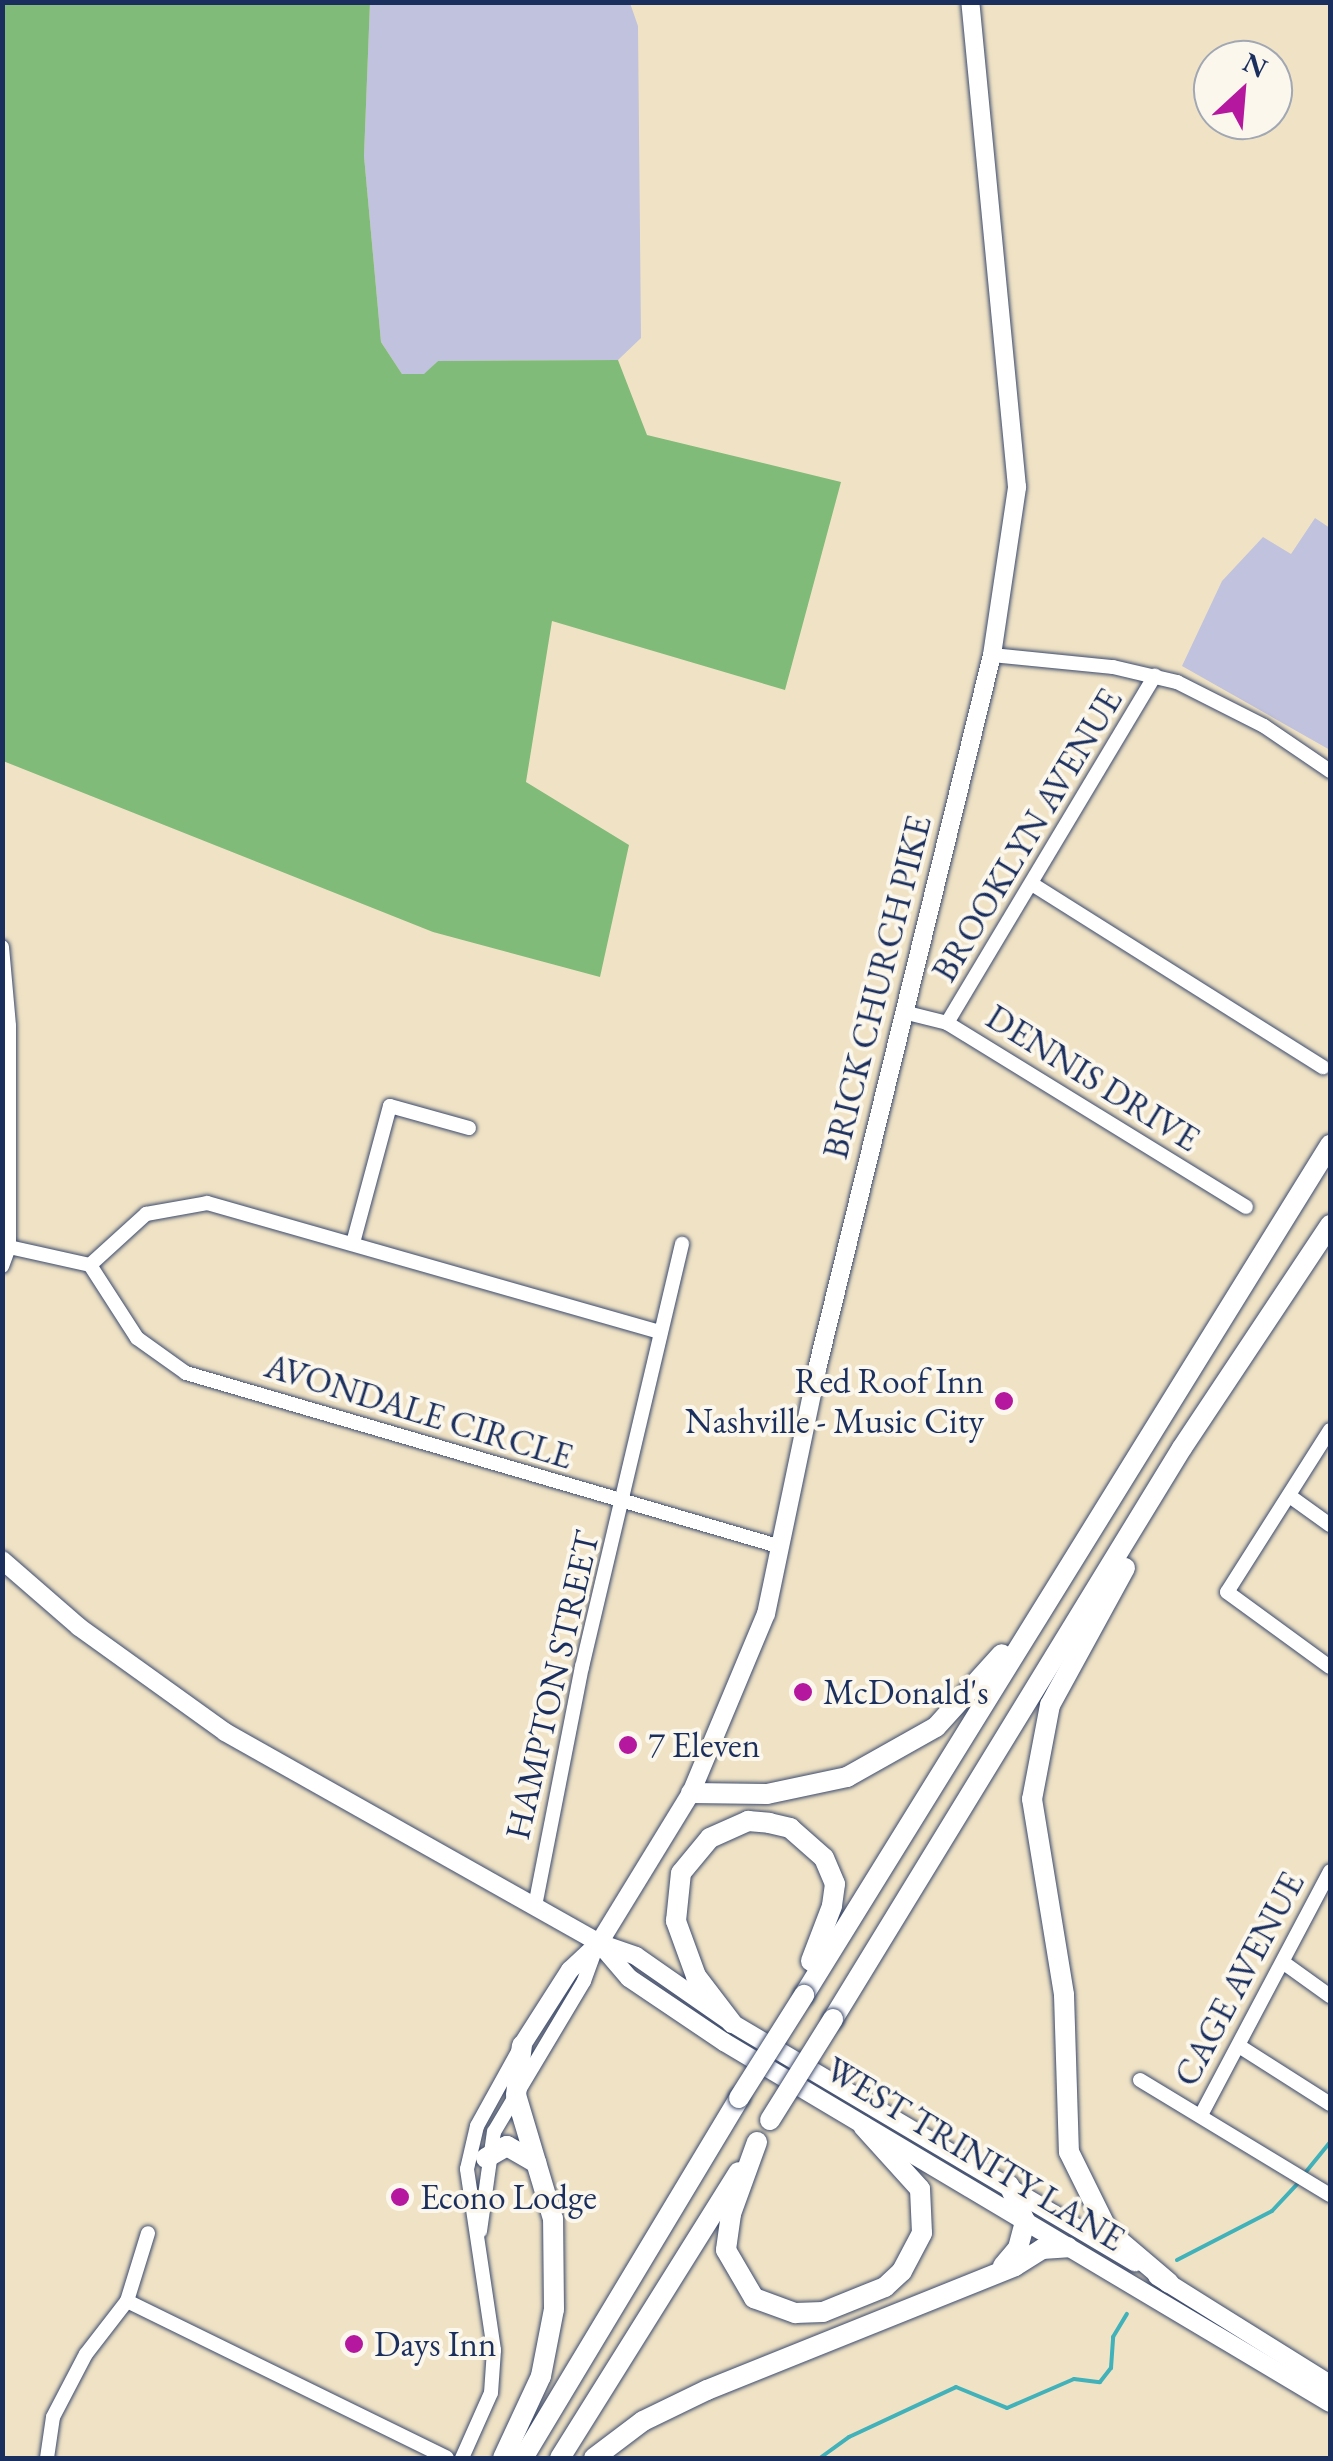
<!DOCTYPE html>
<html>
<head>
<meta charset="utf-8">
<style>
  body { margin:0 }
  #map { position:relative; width:1333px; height:2461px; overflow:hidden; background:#f0e3c5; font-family:"EB Garamond",serif }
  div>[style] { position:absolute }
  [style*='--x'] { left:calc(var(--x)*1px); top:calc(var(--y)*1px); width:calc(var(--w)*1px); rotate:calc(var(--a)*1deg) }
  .industrial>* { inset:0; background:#c1c2dd }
  .forest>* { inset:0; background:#80bb79 }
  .stream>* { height:4px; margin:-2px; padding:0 2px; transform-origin:2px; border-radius:2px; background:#41b1ba }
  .roads { filter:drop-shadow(0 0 2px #3b4a6d) drop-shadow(0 0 2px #3b4a6d) }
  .minor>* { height:14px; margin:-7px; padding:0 7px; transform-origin:7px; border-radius:7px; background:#fff }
  .major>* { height:18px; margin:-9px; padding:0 9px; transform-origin:9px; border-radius:9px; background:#fff }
  .highway>* { height:20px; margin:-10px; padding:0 10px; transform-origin:10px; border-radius:10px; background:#fff }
  .bridges { filter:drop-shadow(0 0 2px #3b4a6d) drop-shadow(0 0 2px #3b4a6d) }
  .highway-bridge>* { height:20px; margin:-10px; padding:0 10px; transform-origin:10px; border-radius:10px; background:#fff }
  .dots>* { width:28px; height:28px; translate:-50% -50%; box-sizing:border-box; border:5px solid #fbf7ec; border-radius:50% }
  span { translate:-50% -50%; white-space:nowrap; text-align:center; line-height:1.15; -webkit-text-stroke:8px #fbf7ec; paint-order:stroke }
  .street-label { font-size:35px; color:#1b2f5e }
  .poi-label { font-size:35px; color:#1b2f5e }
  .right { translate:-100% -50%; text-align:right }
  .left { translate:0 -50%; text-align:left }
  .frame { position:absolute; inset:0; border:5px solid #1b2f5e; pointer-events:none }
  .north { position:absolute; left:1193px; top:40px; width:100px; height:100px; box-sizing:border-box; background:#fbf7ec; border:2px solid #a1a7b3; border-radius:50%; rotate:26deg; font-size:28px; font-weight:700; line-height:40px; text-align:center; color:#1b2f5e }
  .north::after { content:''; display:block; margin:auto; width:35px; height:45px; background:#b5179e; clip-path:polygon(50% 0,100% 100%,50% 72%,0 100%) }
</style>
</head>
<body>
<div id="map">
  <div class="industrial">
    <div style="clip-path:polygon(370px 3px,630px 3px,638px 26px,641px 338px,618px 360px,438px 361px,424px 375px,402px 374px,381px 342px,364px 156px)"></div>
    <div style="clip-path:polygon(1315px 518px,1330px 528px,1330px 750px,1182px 666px,1222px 581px,1263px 537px,1291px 554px)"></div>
  </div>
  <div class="forest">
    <div style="clip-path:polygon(2px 3px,370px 3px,364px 156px,381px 342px,402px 374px,424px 374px,438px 361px,618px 360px,647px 435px,841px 482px,785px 690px,552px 621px,526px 782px,629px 845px,600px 977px,433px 932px,3px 761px)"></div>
  </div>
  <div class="stream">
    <div style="--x:1305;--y:2173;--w:40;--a:-51"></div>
    <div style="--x:1177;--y:2260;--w:107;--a:-27.3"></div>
    <div style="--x:1272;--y:2211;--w:41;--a:-47"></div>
    <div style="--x:820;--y:2458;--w:36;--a:-36"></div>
    <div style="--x:849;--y:2437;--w:118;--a:-25"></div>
    <div style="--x:956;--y:2387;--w:55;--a:22.4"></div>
    <div style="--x:1007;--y:2408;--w:73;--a:-23.4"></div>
    <div style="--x:1074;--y:2379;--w:26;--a:7"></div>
    <div style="--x:1100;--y:2382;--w:18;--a:-52"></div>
    <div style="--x:1111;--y:2368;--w:31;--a:-86"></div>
    <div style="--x:1113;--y:2337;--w:27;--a:-59"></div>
  </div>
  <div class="roads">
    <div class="minor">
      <div style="--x:992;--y:655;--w:122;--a:5.7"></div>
      <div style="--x:1113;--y:667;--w:66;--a:13.2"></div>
      <div style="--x:1177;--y:682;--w:97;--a:26.8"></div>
      <div style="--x:1264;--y:726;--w:80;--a:34.3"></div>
      <div style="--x:1032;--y:884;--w:344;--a:32.2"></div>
      <div style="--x:2;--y:947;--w:79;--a:84.9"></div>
      <div style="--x:9;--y:1026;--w:221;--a:90"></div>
      <div style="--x:9;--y:1247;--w:20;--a:110"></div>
      <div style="--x:903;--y:1012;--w:45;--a:14"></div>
      <div style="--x:947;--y:1023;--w:351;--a:31.6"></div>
      <div style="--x:947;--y:1023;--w:405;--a:-59.1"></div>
      <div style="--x:353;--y:1243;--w:142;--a:-74.9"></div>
      <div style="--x:390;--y:1106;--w:82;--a:15.6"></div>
      <div style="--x:9;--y:1247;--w:83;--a:12.5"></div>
      <div style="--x:90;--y:1265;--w:87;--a:57.2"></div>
      <div style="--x:137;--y:1338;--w:60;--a:35.5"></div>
      <div style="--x:186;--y:1373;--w:617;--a:16.29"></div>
      <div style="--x:90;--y:1265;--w:76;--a:-42.3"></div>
      <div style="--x:146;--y:1214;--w:62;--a:-10.2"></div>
      <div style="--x:207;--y:1203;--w:471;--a:15.9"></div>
      <div style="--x:1330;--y:1430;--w:192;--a:122.4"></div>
      <div style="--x:1227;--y:1592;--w:127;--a:36.1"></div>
      <div style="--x:1291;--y:1497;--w:48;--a:35.7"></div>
      <div style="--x:535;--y:1906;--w:244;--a:-78.9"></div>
      <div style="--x:582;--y:1667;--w:435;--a:-76.7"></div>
      <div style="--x:1284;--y:1963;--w:57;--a:35.7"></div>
      <div style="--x:1239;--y:2046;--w:108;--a:32.5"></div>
      <div style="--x:1140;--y:2080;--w:222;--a:31.2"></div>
      <div style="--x:1201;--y:2115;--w:276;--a:-62.1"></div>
      <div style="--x:480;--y:2231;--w:100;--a:-82"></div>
      <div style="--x:494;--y:2132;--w:176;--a:-59.2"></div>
      <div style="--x:584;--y:1981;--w:37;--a:-70"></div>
      <div style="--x:127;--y:2301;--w:356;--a:26.1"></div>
      <div style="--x:47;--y:2458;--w:41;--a:-81.7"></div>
      <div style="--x:53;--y:2417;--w:71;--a:-62.4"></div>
      <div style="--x:86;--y:2354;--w:67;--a:-52.3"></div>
      <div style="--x:127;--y:2301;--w:71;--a:-72.8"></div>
      <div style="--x:462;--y:2458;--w:71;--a:-66"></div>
      <div style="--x:491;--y:2393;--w:43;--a:-86"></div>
      <div style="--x:494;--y:2350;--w:183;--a:-98.5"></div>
      <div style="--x:467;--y:2169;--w:44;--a:-76.9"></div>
      <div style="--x:477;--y:2126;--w:87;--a:-61.1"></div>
    </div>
    <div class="major">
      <div style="--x:2;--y:1560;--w:102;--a:41"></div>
      <div style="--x:79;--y:1627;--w:180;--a:35.7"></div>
      <div style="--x:225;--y:1732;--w:429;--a:29.4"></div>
      <div style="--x:599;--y:1943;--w:39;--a:19"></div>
      <div style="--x:636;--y:1956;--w:117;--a:34.9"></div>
      <div style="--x:732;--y:2023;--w:469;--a:30.7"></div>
      <div style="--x:599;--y:1943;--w:46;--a:49.4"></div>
      <div style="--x:629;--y:1978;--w:115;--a:34"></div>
      <div style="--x:724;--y:2042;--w:705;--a:30.78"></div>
      <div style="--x:522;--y:2045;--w:89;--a:-57.4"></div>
      <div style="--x:570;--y:1970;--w:40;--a:-43"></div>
      <div style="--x:599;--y:1943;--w:176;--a:-58.5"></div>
      <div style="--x:691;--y:1793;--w:194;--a:-67.3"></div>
      <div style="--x:766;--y:1614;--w:250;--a:-78.2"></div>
      <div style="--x:817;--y:1369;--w:735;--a:-76.23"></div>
      <div style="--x:992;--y:655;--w:170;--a:-81.5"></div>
      <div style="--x:1017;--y:487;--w:487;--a:-95.5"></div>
      <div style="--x:1157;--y:2276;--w:204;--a:32"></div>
    </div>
    <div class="highway">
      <div style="--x:1125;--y:1568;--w:156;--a:118.7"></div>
      <div style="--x:1050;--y:1705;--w:96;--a:100.8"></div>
      <div style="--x:1032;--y:1799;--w:199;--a:80.7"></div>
      <div style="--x:1064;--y:1995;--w:157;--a:88.2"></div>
      <div style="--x:1069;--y:2152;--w:88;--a:63.7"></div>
      <div style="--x:1108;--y:2231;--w:80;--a:40.4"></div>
      <div style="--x:691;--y:1793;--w:76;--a:0.8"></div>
      <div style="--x:767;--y:1794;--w:82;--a:-12"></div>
      <div style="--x:847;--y:1777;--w:102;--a:-29.3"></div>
      <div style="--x:936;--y:1727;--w:98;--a:-47.9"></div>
      <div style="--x:804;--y:1995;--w:1000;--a:-58.25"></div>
      <div style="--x:833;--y:2019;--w:669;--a:-58.57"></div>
      <div style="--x:1182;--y:1448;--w:268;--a:-56.4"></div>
      <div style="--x:732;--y:2023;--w:59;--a:-127.5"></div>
      <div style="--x:696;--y:1976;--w:59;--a:-110"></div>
      <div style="--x:676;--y:1921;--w:48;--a:-84.1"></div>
      <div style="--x:681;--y:1873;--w:45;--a:-50.4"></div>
      <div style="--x:710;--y:1838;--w:42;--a:-24.1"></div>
      <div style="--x:748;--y:1821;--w:21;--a:5"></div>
      <div style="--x:769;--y:1823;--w:22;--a:13"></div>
      <div style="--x:790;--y:1828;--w:45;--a:41.4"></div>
      <div style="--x:824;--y:1858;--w:28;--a:67"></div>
      <div style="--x:835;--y:1884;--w:22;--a:98"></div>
      <div style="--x:832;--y:1906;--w:59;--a:110.9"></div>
      <div style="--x:757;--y:2142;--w:77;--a:109.9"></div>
      <div style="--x:731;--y:2214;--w:36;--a:98"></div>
      <div style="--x:726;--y:2250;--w:56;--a:59.7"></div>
      <div style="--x:754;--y:2298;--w:44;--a:20.1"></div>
      <div style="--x:795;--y:2313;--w:28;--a:-2"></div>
      <div style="--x:823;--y:2312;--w:67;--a:-22"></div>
      <div style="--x:885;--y:2287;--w:23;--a:-43"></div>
      <div style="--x:902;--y:2271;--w:43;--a:-62.2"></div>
      <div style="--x:922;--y:2233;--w:44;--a:-92.6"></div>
      <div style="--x:920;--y:2189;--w:85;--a:-132.1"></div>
      <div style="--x:486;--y:2158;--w:24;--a:-30"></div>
      <div style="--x:507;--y:2146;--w:34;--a:30"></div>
      <div style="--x:1003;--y:2266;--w:23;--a:-50"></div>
      <div style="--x:1018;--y:2248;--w:28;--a:-75"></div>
      <div style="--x:1025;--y:2221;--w:39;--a:-114"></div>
      <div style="--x:503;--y:2458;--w:90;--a:-65.1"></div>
      <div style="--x:541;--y:2376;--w:68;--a:-79"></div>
      <div style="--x:554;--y:2309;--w:90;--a:-90.6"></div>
      <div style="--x:553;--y:2219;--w:129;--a:-106.6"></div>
      <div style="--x:516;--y:2095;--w:50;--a:-83.2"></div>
      <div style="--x:523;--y:2458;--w:420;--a:-59"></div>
      <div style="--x:560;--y:2458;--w:337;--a:-58"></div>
      <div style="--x:594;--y:2458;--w:61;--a:-37.1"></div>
      <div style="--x:643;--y:2421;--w:71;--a:-25.8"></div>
      <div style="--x:707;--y:2390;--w:332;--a:-21.9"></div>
      <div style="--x:1015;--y:2266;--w:32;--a:-32"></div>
      <div style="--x:1042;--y:2249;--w:26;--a:-4"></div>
    </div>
  </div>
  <div class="bridges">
    <div class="highway-bridge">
      <div style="--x:739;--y:2098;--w:122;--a:-57.7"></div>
      <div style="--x:770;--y:2120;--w:119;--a:-58"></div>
    </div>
  </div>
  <div class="dots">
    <div style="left:1004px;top:1401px;background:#b5179e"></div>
    <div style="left:803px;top:1692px;background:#b5179e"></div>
    <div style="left:628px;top:1745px;background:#b5179e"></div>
    <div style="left:400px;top:2197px;background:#b5179e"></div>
    <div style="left:354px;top:2344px;background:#b5179e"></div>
  </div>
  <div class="street-label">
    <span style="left:1027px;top:835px;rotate:-59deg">BROOKLYN AVENUE</span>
    <span style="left:877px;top:987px;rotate:-76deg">BRICK CHURCH PIKE</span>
    <span style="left:1093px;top:1078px;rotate:32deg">DENNIS DRIVE</span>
    <span style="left:419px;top:1411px;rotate:17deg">AVONDALE CIRCLE</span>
    <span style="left:552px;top:1685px;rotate:-77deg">HAMPTON STREET</span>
    <span style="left:1239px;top:1979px;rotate:-62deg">CAGE AVENUE</span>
    <span style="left:975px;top:2154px;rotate:31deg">WEST TRINITY LANE</span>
  </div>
  <div class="poi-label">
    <span class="right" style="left:984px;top:1401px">Red Roof Inn<br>Nashville - Music City</span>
    <span class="left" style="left:823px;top:1692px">McDonald's</span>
    <span class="left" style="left:648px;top:1745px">7 Eleven</span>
    <span class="left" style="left:420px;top:2197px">Econo Lodge</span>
    <span class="left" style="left:374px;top:2344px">Days Inn</span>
  </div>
  <div class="frame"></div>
  <div class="north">N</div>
</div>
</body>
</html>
